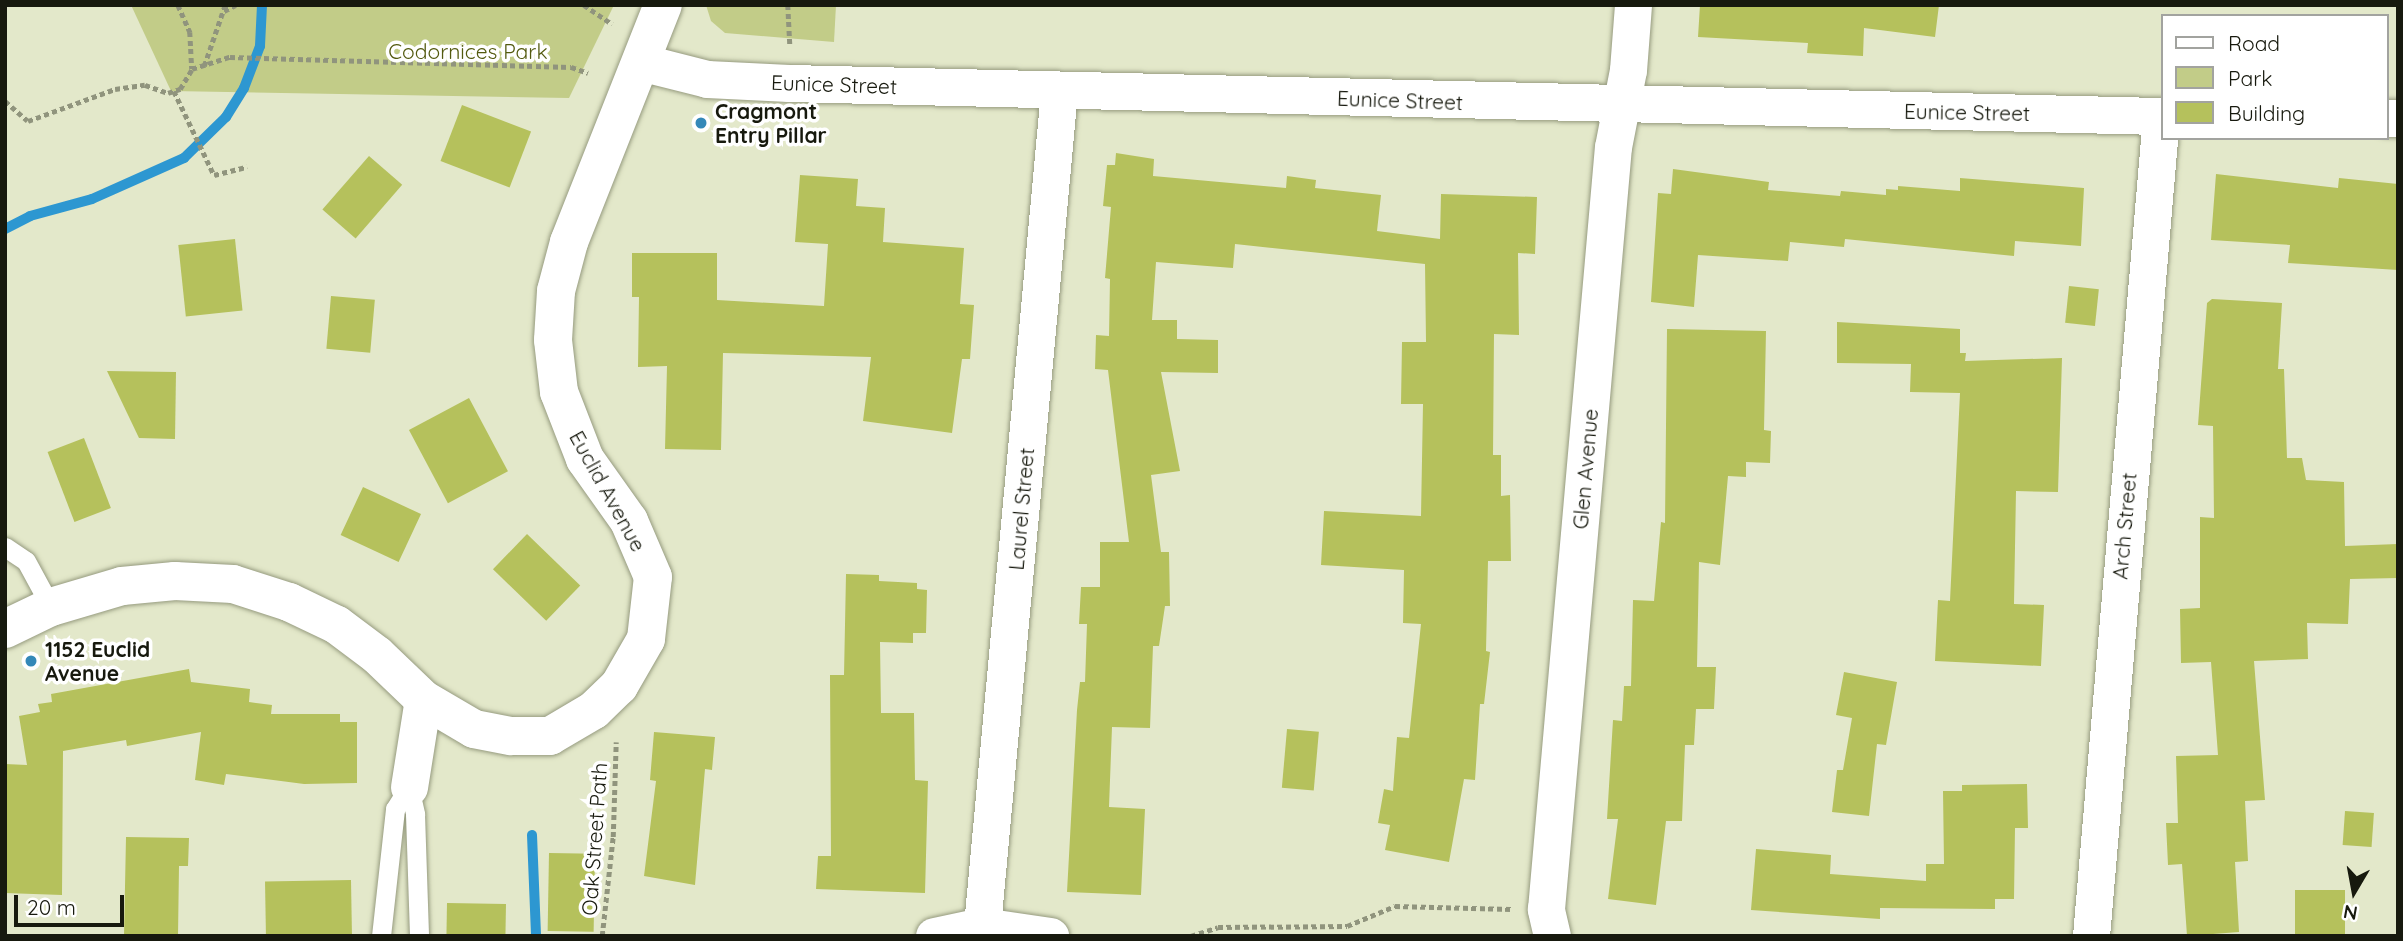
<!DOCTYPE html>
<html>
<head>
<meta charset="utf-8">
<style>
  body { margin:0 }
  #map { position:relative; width:2403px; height:941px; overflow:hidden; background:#e3e8ca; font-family:Quicksand,sans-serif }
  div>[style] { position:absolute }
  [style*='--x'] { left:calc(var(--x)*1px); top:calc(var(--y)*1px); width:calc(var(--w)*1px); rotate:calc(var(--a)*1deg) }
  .green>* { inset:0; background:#c2cc88 }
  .stream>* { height:10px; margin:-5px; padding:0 5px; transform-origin:5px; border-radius:5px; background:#2d97d1 }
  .building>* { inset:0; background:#b5c15c; transform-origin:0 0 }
  .path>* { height:4.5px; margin-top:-2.25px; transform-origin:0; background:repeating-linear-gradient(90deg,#90947d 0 5px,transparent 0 8.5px) }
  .roads { filter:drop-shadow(0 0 2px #969b7f) drop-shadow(0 0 2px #969b7f) }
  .service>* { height:19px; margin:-9.5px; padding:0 9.5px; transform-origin:9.5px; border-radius:9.5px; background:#fff }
  .minor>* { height:37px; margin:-18.5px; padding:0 18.5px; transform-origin:18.5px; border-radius:18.5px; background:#fff }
  .tertiary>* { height:38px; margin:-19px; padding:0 19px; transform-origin:19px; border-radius:19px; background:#fff }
  .dots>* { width:19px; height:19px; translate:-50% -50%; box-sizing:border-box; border:4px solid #fff; border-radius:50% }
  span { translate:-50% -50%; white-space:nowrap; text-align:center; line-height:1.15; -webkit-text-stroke:7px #fff; paint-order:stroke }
  .park-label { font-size:21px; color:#535a0f }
  .street-label { font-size:21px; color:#17190e }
  .poi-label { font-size:21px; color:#17190e; font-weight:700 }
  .left { translate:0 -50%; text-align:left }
  .frame { position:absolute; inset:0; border:7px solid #17190e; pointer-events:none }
  .legend { position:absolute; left:2161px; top:14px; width:228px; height:126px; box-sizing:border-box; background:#fff; border:2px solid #a2a39f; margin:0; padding:9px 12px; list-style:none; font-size:21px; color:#17190e }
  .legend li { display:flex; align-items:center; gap:14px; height:35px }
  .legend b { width:35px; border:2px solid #a2a39f }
  .north { position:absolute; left:2319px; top:857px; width:70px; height:70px; -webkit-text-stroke:5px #fff; paint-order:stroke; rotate:190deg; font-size:19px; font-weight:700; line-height:28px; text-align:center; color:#17190e }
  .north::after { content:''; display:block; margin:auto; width:24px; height:32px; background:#17190e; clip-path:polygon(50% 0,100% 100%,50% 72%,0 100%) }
  .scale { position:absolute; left:14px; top:895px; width:110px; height:32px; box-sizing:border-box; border:4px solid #17190e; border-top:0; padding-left:9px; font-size:21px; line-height:24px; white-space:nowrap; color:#17190e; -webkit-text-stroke:5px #fff; paint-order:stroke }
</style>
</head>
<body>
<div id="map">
  <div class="green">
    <div style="clip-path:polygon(131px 5px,614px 5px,569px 98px,171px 91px)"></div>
    <div style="clip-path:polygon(706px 5px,836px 5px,834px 42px,725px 33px,711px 21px)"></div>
  </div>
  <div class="stream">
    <div style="--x:5;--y:229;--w:28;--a:-27"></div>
    <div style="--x:30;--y:216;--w:64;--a:-15.3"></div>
    <div style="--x:92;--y:199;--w:101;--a:-24"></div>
    <div style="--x:184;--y:158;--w:59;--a:-44.3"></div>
    <div style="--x:226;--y:117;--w:34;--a:-58"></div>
    <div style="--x:244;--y:88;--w:45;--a:-69.1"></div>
    <div style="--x:260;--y:46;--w:41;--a:-87.2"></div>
    <div style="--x:532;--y:835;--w:101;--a:87.7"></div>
  </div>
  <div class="building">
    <div style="clip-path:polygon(1700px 5px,1939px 5px,1935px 37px,1864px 28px,1863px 56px,1807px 53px,1808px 43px,1698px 37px)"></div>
    <div style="left:462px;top:105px;width:74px;height:60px;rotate:21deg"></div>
    <div style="clip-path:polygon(1116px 153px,1154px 159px,1153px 176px,1286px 188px,1287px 176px,1316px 180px,1315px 188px,1381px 195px,1377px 231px,1440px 239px,1441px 194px,1537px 197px,1535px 254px,1518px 253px,1519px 335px,1494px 334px,1493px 455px,1501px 455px,1501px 496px,1510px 495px,1511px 561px,1488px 561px,1486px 651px,1490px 652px,1484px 704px,1480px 704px,1475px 780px,1464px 779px,1449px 862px,1385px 850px,1390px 825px,1378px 823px,1384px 789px,1393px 791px,1397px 737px,1409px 738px,1421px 624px,1403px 623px,1404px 570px,1321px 565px,1324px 511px,1421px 516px,1423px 404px,1401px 404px,1402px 342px,1426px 342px,1425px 264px,1235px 244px,1233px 268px,1156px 262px,1152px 320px,1177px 320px,1177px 339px,1218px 340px,1218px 373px,1161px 372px,1180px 471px,1151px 475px,1161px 552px,1169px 552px,1170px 606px,1165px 606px,1159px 646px,1153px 646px,1150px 728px,1112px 727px,1109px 807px,1145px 809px,1141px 895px,1067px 892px,1077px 710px,1080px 682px,1085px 682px,1087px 624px,1079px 624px,1081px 587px,1100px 587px,1100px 542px,1129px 542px,1108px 370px,1095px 369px,1096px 335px,1109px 336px,1110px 279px,1105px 278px,1111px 207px,1103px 206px,1107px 165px,1115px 165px)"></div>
    <div style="left:369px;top:156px;width:44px;height:71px;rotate:41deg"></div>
    <div style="clip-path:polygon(1673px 169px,1769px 182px,1768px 190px,1840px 196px,1841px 191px,1886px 195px,1886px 189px,1898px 190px,1898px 186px,1960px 191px,1960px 178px,2084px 188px,2081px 246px,2015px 241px,2014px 256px,1845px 239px,1844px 247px,1790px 242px,1788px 261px,1698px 255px,1694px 307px,1651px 302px,1658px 193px,1671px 194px)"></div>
    <div style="clip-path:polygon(2216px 174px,2338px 188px,2339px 178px,2398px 184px,2398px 270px,2288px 263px,2290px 245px,2211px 240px)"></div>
    <div style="clip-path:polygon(800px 175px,858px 179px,856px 206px,885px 208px,883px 242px,964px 248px,960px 304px,974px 305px,970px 359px,962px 359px,952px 433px,863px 421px,871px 357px,723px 353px,721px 450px,665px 449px,667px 366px,638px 367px,639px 297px,632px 297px,632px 253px,717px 253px,717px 300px,824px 306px,828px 244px,795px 242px)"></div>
    <div style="left:235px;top:239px;width:72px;height:57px;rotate:84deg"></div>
    <div style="left:2069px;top:286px;width:30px;height:37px;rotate:6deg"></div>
    <div style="left:331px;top:296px;width:44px;height:53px;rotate:5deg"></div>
    <div style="clip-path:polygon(2212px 299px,2282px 303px,2278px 369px,2284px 369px,2287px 458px,2302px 458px,2306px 480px,2344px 482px,2345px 546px,2398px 544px,2398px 578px,2350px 579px,2348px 624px,2307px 623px,2308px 659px,2254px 661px,2265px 800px,2245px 801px,2248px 861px,2235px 862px,2239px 932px,2187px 936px,2182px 864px,2168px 865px,2166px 823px,2178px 823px,2176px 756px,2218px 755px,2211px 662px,2181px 663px,2180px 609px,2200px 608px,2200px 517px,2214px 518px,2213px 426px,2198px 425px,2207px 303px)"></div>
    <div style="clip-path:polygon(1837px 322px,1960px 329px,1960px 353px,1966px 353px,1965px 361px,2062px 358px,2058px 492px,2016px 491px,2014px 604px,2044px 605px,2041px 666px,1935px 661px,1938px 600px,1950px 601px,1960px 393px,1910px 392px,1911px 364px,1837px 363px)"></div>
    <div style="clip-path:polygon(1667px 329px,1766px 331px,1764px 430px,1771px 431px,1770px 463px,1746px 462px,1746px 477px,1728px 476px,1720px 565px,1699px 562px,1697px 667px,1716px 667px,1714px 709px,1696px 709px,1694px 745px,1685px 745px,1682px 821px,1666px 821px,1656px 905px,1608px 899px,1618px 819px,1607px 819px,1613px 720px,1622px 721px,1624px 686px,1631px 686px,1633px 600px,1654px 601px,1661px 522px,1665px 523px)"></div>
    <div style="clip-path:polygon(107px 371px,176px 372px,175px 439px,139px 438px)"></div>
    <div style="left:469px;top:398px;width:83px;height:68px;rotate:62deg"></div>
    <div style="left:84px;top:438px;width:75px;height:39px;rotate:69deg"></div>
    <div style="left:363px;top:487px;width:64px;height:53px;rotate:25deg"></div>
    <div style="left:527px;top:534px;width:74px;height:49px;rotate:44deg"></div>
    <div style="clip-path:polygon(846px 574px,879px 575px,879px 581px,917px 583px,917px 589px,927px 590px,926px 633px,913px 633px,913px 643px,880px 642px,881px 713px,914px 713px,915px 780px,928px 781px,925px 893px,816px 889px,818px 856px,831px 856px,830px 675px,844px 675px)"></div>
    <div style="clip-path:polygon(189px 669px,191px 682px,250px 689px,249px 702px,272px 705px,271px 714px,340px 714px,340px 722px,357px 722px,357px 783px,304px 784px,226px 774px,224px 785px,195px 780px,201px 732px,127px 746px,126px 740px,63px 751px,62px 895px,5px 893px,5px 764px,27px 765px,19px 716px,40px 712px,38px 704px,52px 702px,51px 694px)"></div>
    <div style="clip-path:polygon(1844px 672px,1897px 682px,1886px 745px,1877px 744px,1869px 816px,1832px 812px,1837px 770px,1843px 770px,1852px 718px,1836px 715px)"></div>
    <div style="left:1287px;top:729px;width:32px;height:59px;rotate:5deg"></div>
    <div style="clip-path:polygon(654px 732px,715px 737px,712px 770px,705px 769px,695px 885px,644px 876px,656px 781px,650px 780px)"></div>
    <div style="clip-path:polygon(2027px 784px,2028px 828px,2015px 828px,2014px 899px,1995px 899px,1995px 909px,1880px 908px,1880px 919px,1751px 910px,1756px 849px,1831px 855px,1830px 874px,1926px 881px,1926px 864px,1944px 864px,1943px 791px,1962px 791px,1962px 785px)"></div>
    <div style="left:2345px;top:811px;width:29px;height:34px;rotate:4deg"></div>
    <div style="clip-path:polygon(126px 837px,189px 838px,188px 866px,179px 866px,178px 936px,124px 936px)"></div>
    <div style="left:549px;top:853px;width:46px;height:78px;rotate:1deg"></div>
    <div style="left:351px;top:880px;width:54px;height:86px;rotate:89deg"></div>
    <div style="left:2295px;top:890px;width:50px;height:46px"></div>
    <div style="left:447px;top:903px;width:59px;height:33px;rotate:1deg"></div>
  </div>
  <div class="path">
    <div style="--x:178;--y:5;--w:30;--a:66"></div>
    <div style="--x:190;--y:32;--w:37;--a:87"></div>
    <div style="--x:584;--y:5;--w:34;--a:34"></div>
    <div style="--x:788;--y:5;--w:40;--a:87.1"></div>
    <div style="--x:224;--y:11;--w:13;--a:-27"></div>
    <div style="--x:204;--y:66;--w:65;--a:-71"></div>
    <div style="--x:174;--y:91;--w:93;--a:64.5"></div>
    <div style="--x:214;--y:175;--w:34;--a:-14"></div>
    <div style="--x:5;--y:101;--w:30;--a:41"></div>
    <div style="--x:28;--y:121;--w:93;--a:-20.2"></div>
    <div style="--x:115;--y:89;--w:30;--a:-8"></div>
    <div style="--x:145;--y:85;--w:24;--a:19"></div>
    <div style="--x:168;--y:93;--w:13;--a:-18"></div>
    <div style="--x:180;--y:89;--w:23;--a:-59"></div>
    <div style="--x:192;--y:69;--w:40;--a:-18"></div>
    <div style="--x:230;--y:57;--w:341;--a:1.7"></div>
    <div style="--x:571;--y:67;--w:18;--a:19"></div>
    <div style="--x:602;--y:936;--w:100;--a:-83.7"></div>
    <div style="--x:613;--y:837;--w:95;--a:-88.2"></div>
    <div style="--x:1191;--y:936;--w:28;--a:-18"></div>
    <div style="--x:1218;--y:927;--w:129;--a:-0.4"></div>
    <div style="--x:1347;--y:926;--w:52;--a:-22.6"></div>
    <div style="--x:1395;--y:906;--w:116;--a:1.5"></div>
  </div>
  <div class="roads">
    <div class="service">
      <div style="--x:5;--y:547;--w:25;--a:34"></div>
      <div style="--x:26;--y:561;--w:52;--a:61.5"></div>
      <div style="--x:409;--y:787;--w:28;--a:77"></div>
      <div style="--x:415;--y:814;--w:122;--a:88.1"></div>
      <div style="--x:381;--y:936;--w:128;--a:-83.7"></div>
      <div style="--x:395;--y:809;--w:26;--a:-58"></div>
    </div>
    <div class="minor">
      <div style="--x:640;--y:62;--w:69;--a:14.2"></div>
      <div style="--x:707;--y:79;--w:82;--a:2.8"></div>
      <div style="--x:789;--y:83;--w:1374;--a:1.38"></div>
      <div style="--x:2387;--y:118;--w:11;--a:0"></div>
      <div style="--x:409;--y:787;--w:89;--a:-81"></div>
      <div style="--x:982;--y:926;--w:839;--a:-84.73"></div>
      <div style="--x:934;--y:936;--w:49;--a:-11.8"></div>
      <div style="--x:982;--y:926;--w:69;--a:8.4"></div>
      <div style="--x:1552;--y:936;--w:28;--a:-103"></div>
      <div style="--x:1546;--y:909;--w:765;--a:-84.98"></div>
      <div style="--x:1613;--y:147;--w:78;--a:-79"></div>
      <div style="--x:1628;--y:70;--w:65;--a:-85.6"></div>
      <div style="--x:2091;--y:936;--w:823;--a:-85.12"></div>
    </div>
    <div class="tertiary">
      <div style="--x:5;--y:629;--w:51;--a:-25.6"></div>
      <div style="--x:51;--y:607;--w:74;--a:-16.5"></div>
      <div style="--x:122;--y:586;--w:53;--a:-5.4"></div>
      <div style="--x:175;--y:581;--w:58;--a:3"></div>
      <div style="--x:233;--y:584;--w:59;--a:17.8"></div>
      <div style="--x:289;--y:602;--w:53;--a:25.6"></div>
      <div style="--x:337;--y:625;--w:50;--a:36.9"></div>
      <div style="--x:377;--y:655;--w:64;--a:43.7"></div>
      <div style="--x:423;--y:699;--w:59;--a:30.5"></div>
      <div style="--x:474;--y:729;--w:38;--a:11"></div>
      <div style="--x:511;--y:736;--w:39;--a:0"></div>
      <div style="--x:550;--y:736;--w:51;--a:-30.6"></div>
      <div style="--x:594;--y:710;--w:35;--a:-44"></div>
      <div style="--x:619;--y:686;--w:54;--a:-60.1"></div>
      <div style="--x:646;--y:639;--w:62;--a:-83.6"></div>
      <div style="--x:653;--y:577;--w:61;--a:-113.2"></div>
      <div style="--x:629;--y:521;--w:76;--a:-125.4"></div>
      <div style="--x:585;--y:459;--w:72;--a:-111.2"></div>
      <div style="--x:559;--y:392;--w:52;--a:-96.6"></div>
      <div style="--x:553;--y:340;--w:49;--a:-86.5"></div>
      <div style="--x:556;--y:291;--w:51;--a:-75.1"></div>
      <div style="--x:569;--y:242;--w:255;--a:-68.4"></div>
    </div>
  </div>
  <div class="dots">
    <div style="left:701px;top:123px;background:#3488b8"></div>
    <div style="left:31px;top:661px;background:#3488b8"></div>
  </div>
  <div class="park-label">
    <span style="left:468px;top:51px">Codornices Park</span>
  </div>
  <div class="street-label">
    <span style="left:834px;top:84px;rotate:2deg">Eunice Street</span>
    <span style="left:1400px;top:100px;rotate:2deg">Eunice Street</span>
    <span style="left:1967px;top:112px;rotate:1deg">Eunice Street</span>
    <span style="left:1585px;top:469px;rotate:-85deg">Glen Avenue</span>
    <span style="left:608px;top:491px;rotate:61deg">Euclid Avenue</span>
    <span style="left:1021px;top:509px;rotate:-85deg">Laurel Street</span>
    <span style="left:2124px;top:526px;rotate:-85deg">Arch Street</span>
    <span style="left:594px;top:839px;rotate:-86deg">Oak Street Path</span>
  </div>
  <div class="poi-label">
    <span class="left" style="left:715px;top:123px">Cragmont<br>Entry Pillar</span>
    <span class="left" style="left:45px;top:661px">1152 Euclid<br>Avenue</span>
  </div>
  <div class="frame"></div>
  <ul class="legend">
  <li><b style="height:9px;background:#fff"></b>Road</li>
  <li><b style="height:19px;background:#c2cc88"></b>Park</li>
  <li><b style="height:19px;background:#b5c15c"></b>Building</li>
  </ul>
  <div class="north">N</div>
  <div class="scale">20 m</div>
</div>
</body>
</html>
